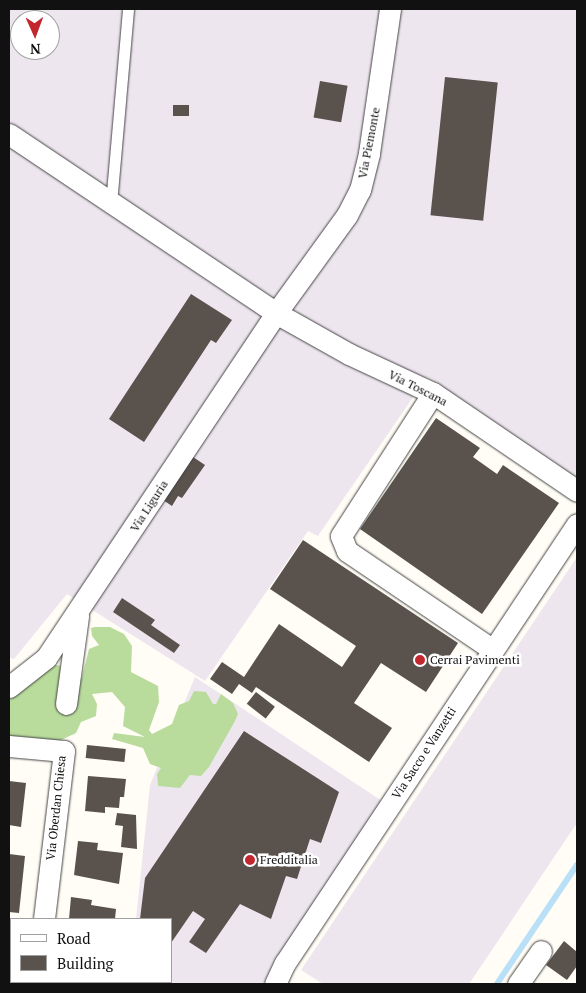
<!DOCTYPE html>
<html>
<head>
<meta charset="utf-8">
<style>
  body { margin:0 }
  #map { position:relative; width:586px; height:993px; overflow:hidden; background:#fffdf5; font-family:"PT Serif",serif }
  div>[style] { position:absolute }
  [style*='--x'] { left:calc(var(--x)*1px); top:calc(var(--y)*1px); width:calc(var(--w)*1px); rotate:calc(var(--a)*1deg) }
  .industrial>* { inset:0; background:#eee6ef }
  .forest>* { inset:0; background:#b9dc9c }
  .stream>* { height:5.5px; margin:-2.75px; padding:0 2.75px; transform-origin:2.75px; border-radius:2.75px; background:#b9e0f7 }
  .building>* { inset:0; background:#5a524d; transform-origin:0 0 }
  .roads { filter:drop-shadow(0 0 1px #444) drop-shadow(0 0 1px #444) }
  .service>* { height:11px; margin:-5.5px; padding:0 5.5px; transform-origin:5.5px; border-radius:5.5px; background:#fff }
  .minor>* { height:21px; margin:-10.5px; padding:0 10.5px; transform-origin:10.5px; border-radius:10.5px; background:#fff }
  .dots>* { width:14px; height:14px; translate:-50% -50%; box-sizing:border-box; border:2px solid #fff; border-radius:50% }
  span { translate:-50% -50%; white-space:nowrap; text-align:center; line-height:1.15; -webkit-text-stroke:5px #fff; paint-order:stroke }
  .street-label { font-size:12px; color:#111 }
  .poi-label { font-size:12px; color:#111 }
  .left { translate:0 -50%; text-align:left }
  .frame { position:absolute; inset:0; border:10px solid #111; pointer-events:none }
  .legend { position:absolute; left:10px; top:918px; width:162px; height:65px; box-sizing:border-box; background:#fff; border:1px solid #a0a0a0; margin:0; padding:6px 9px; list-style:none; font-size:15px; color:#111 }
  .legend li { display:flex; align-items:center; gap:10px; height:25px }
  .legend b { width:25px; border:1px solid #a0a0a0 }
  .north { position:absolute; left:10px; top:10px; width:50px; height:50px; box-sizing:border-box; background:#fff; border:1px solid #a0a0a0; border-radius:50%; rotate:178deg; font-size:14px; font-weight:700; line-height:20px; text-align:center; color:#111 }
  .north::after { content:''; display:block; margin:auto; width:18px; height:22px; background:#c4262e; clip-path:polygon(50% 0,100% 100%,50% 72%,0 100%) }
</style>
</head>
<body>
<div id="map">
  <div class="industrial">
    <div style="clip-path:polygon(evenodd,9px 9px,577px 9px,577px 478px,427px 377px,318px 536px,308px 531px,205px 681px,67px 594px,14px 659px,9px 658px,9px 9px,20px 20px,50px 20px,50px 50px,20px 50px,20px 20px)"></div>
    <div style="clip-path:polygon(577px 557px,577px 823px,469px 984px,323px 984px,301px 970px)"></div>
    <div style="clip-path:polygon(195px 677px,382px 801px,263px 984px,157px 984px,154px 982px,171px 982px,171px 919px,136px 919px,150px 785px)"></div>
  </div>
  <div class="forest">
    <div style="clip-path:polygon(95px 627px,110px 627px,124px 634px,132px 646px,131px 672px,158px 686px,159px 702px,149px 730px,152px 734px,172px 724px,179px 705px,189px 701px,194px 691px,206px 692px,213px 704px,216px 704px,221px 694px,233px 703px,238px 714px,235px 721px,209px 767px,201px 776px,190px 775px,180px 788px,158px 786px,157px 774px,161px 768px,150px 764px,143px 748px,112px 739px,114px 733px,145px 737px,123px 726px,125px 707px,112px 692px,92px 694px,97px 704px,96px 716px,81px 722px,76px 733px,59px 741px,9px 736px,9px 700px,47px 668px,55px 665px,64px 666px,77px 683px,82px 677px,89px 649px,99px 645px,92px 636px,91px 628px)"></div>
  </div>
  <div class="stream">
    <div style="--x:497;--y:984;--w:143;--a:-56.1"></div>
  </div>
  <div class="building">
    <div style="left:445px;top:77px;width:53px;height:139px;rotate:6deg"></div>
    <div style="left:320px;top:81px;width:28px;height:37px;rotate:10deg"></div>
    <div style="left:173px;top:105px;width:16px;height:11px"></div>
    <div style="clip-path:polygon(191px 294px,232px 320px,216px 343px,211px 340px,144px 442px,109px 419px)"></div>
    <div style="clip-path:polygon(436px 418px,480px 448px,473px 457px,497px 474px,503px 465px,559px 503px,482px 614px,360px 529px)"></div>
    <div style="clip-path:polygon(193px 457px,205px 465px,182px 498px,178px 496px,172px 506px,163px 500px)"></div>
    <div style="clip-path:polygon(303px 540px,458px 643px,426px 692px,381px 663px,354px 703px,392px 728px,369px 762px,256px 687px,252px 693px,239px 684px,232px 694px,210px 679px,222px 662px,244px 677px,279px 624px,342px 667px,356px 646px,270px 589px)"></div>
    <div style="clip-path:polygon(122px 598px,155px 620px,151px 625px,180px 645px,174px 653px,113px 612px)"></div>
    <div style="left:256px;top:692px;width:24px;height:15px;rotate:38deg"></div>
    <div style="clip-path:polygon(244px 731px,339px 792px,321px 843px,310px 839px,297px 879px,286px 876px,271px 919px,240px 904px,206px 953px,189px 942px,205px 919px,193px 911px,171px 943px,171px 919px,140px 919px,145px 878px)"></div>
    <div style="left:87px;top:745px;width:39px;height:13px;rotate:6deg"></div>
    <div style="clip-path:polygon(88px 776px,126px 779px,124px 797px,120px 797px,119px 808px,105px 807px,105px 813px,85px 811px)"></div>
    <div style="clip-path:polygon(9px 781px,26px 783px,21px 827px,9px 825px)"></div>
    <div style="clip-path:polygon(117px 813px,136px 815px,137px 849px,121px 847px,123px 826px,115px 825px)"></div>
    <div style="clip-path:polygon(78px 841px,98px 843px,97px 850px,123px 853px,119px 884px,74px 875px)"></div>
    <div style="clip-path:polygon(9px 854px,25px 856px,19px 913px,9px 912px)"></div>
    <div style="clip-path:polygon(71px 897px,92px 900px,91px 905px,116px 909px,115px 919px,69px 919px)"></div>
    <div style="clip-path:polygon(9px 931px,11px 931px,10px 956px,9px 956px)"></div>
    <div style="clip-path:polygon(564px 941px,577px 952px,577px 966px,567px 980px,546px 965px)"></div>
  </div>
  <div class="roads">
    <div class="service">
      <div style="--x:111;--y:204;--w:196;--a:-85"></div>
    </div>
    <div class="minor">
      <div style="--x:9;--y:134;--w:321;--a:33.8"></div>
      <div style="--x:276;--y:313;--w:84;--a:29.3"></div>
      <div style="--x:349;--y:354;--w:93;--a:24.9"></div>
      <div style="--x:433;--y:393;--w:174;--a:34.2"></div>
      <div style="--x:433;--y:393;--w:170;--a:122.8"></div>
      <div style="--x:341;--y:536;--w:16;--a:68"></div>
      <div style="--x:347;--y:551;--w:175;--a:34.1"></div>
      <div style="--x:9;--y:687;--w:47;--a:-38.1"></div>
      <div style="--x:46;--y:658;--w:415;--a:-56.3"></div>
      <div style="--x:276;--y:313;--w:121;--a:-54.1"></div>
      <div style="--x:347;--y:215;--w:28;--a:-63"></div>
      <div style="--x:360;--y:190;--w:38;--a:-76"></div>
      <div style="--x:369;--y:153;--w:146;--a:-81.7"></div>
      <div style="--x:66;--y:704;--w:89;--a:-82.2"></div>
      <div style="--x:9;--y:746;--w:55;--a:5.2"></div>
      <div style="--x:64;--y:751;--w:169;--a:96.8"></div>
      <div style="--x:32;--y:984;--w:2;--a:-63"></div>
      <div style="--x:275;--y:984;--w:23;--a:-65"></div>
      <div style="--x:285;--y:963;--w:527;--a:-56.37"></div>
      <div style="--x:518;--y:984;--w:40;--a:-55.1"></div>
    </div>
  </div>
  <div class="dots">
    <div style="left:420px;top:660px;background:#c4262e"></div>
    <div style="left:250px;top:860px;background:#c4262e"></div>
  </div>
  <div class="street-label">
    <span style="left:369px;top:143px;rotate:-79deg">Via Piemonte</span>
    <span style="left:418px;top:388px;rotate:27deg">Via Toscana</span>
    <span style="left:149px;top:506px;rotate:-57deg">Via Liguria</span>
    <span style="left:424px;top:753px;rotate:-57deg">Via Sacco e Vanzetti</span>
    <span style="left:56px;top:808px;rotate:-84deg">Via Oberdan Chiesa</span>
  </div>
  <div class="poi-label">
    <span class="left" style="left:430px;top:660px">Cerrai Pavimenti</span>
    <span class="left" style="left:260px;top:860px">Fredditalia</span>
  </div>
  <div class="frame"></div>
  <ul class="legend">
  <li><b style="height:6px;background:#fff"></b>Road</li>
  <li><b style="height:14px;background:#5a524d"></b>Building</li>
  </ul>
  <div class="north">N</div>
</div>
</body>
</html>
